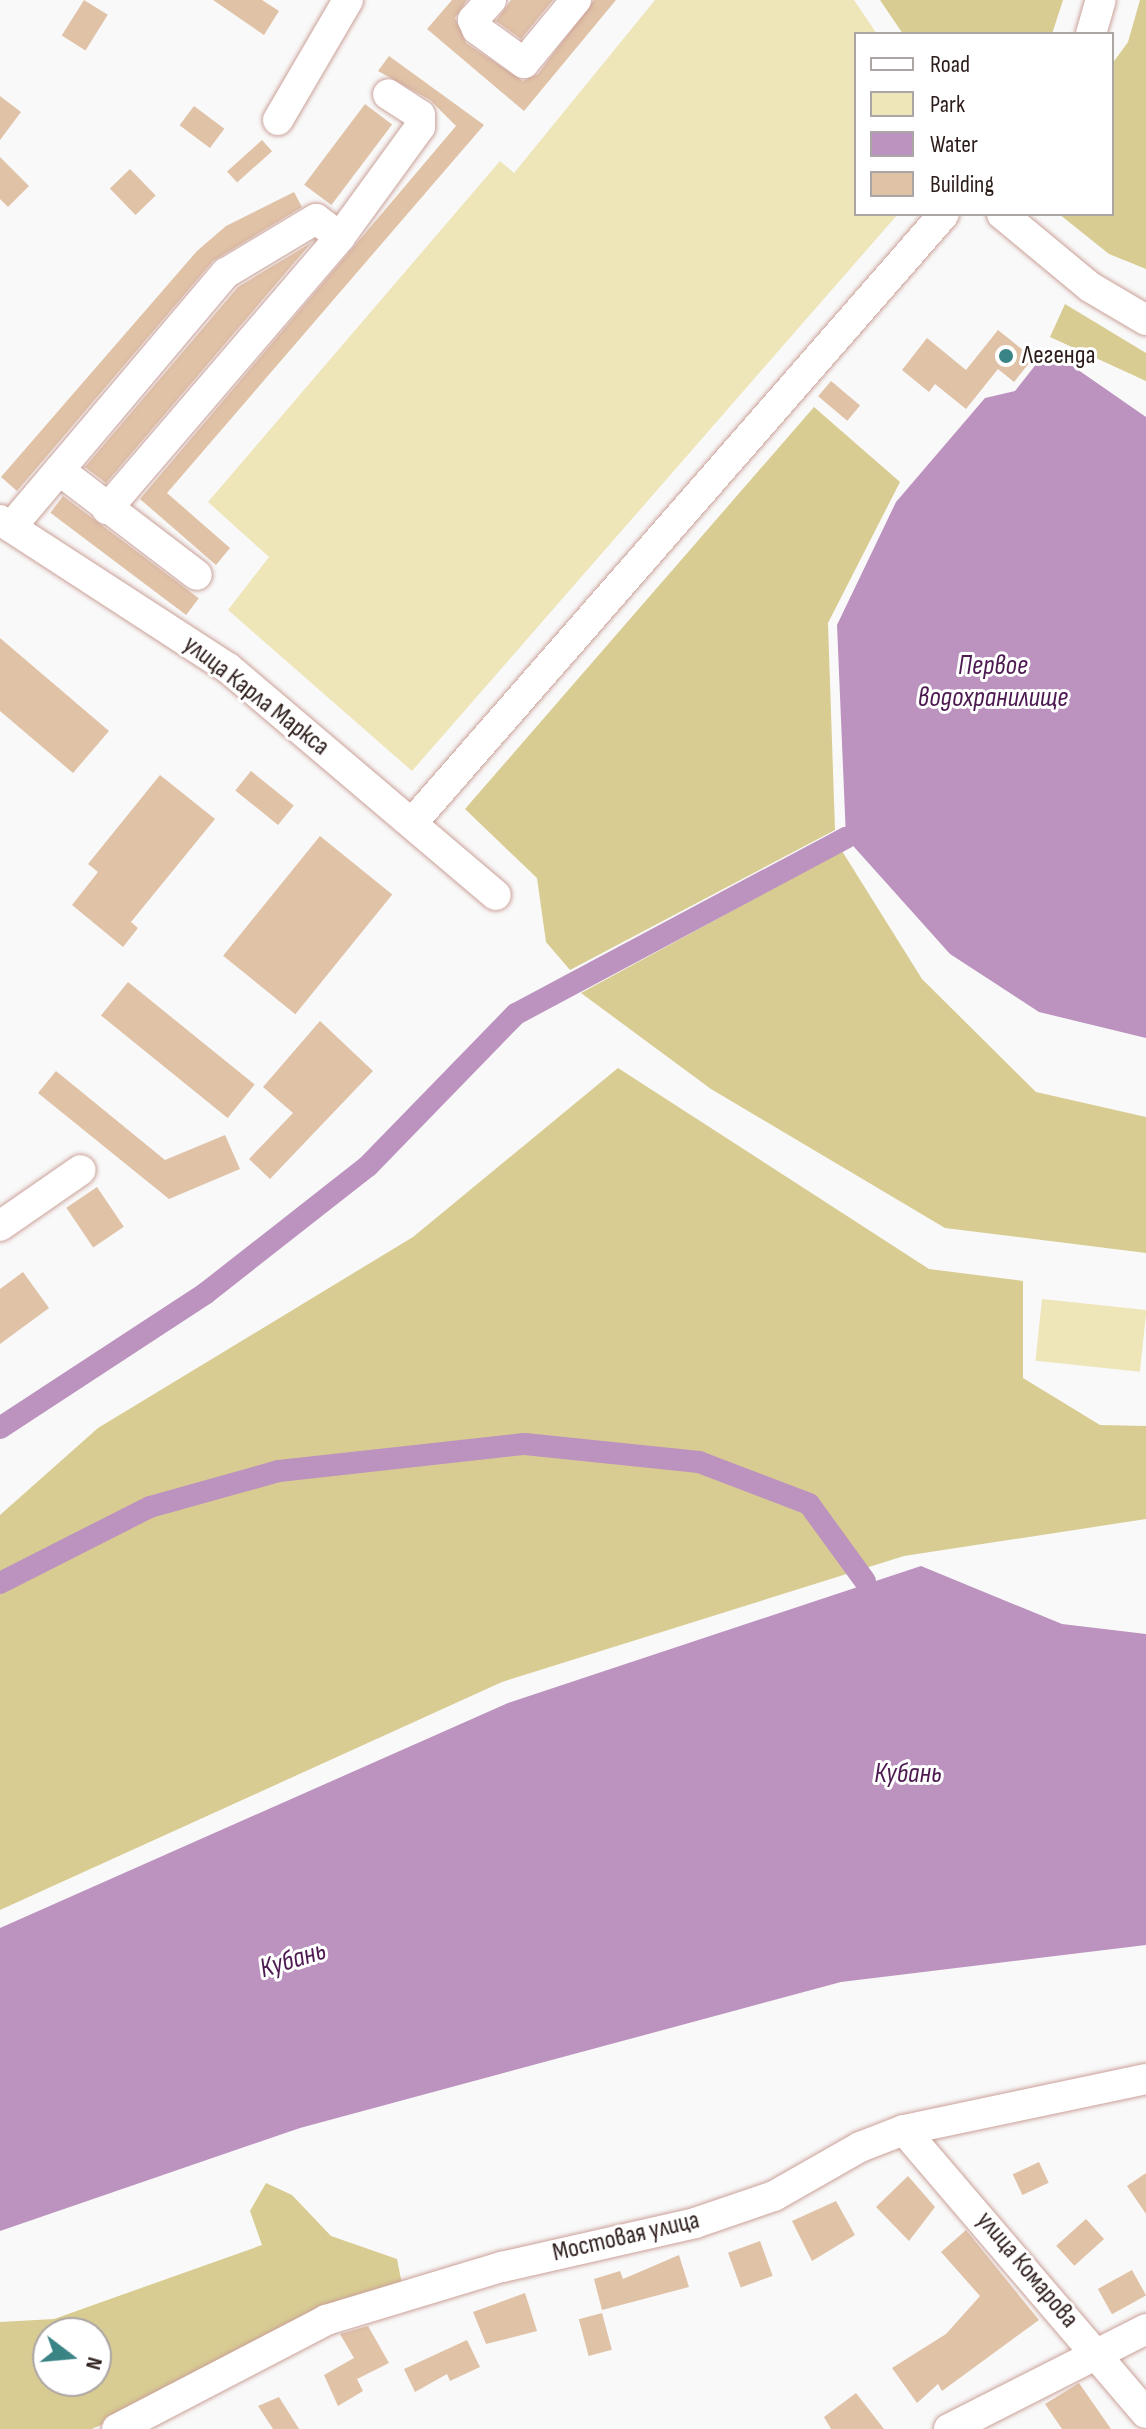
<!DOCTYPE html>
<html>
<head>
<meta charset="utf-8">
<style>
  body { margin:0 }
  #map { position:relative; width:1146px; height:2429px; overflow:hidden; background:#f9f9f9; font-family:"Sofia Sans Condensed",sans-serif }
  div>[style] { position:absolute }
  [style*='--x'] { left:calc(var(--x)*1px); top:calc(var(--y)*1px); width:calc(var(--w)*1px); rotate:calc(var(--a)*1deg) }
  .green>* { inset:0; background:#eee5b9; transform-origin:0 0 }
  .forest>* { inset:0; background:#d8cc92 }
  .water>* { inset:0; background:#bc93bf }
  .canal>* { height:22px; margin:-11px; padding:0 11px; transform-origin:11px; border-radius:11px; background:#bc93bf }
  .building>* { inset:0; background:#e0c2a7; transform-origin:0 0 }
  .roads { filter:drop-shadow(0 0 2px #caa199) drop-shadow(0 0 2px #caa199) }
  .minor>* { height:30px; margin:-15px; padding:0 15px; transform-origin:15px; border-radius:15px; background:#fff }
  .dots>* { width:22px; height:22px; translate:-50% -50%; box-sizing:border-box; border:4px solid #fff; border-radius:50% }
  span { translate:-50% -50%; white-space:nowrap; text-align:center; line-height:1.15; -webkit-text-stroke:6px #fff; paint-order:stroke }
  .poi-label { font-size:26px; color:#2c1d1a }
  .left { translate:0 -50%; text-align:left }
  .street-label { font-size:26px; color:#2c1d1a }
  .water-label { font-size:28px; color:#4c1a50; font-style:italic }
  .legend { position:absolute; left:854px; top:32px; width:260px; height:184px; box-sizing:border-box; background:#fff; border:2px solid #aba5a3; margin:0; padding:10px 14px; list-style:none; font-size:24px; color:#2c1d1a }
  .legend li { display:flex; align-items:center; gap:16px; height:40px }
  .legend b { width:40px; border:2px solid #aba5a3 }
  .north { position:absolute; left:32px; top:2317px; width:80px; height:80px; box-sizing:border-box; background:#fff; border:2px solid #aba5a3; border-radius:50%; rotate:106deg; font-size:22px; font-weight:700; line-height:32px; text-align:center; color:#2c1d1a }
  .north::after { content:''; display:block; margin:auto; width:28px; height:36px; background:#3b8486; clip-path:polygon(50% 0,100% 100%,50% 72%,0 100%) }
</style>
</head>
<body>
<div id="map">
  <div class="green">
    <div style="clip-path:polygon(655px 0,854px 0,877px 34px,856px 34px,856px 214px,898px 214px,412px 771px,228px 610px,269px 557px,208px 502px,500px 161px,514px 173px)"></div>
    <div style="left:1042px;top:1299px;width:105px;height:62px;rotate:6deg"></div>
  </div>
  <div class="forest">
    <div style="clip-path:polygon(880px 0,1063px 0,1052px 34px,903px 34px)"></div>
    <div style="clip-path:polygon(1140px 0,1146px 0,1146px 269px,1109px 254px,1059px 214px,1112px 214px,1112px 64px,1128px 42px)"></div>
    <div style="clip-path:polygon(1065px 304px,1146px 353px,1146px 381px,1050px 337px)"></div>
    <div style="clip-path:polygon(814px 407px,900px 482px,828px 623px,835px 830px,570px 970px,546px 942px,537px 878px,465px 809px)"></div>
    <div style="clip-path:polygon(842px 851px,922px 979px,1036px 1092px,1146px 1117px,1146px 1253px,945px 1228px,711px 1089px,581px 993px)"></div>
    <div style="clip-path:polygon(618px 1068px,929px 1269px,1023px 1281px,1023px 1378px,1100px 1425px,1146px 1426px,1146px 1519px,904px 1556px,502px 1682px,0 1910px,0 1515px,98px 1428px,413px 1237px)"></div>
    <div style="clip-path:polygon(evenodd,266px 2183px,292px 2195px,331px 2236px,397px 2259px,403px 2289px,92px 2429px,0 2429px,0 2322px,54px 2319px,262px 2245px,250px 2211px,266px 2183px,48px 2333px,96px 2333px,96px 2381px,48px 2381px,48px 2333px)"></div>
  </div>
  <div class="water">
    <div style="clip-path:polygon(1048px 349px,1146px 417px,1146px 1038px,1039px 1012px,950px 954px,846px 838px,837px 625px,896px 502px,985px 398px,1015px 391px)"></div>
    <div style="clip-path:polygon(921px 1566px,1062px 1624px,1146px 1634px,1146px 1945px,841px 1982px,300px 2128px,0 2231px,0 1928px,508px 1703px)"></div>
  </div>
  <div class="canal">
    <div style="--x:0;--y:1428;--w:246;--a:-33.2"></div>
    <div style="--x:206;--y:1293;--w:206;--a:-38.1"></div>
    <div style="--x:368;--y:1166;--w:212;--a:-45.8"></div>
    <div style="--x:516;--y:1014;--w:374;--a:-28.1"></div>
    <div style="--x:0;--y:1583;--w:168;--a:-26.9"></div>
    <div style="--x:150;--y:1507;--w:134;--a:-15.6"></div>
    <div style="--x:279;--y:1471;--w:247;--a:-6.3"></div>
    <div style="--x:525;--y:1444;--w:175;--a:5.9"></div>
    <div style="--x:699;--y:1462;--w:118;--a:20.9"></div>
    <div style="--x:809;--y:1504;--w:95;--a:54"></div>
  </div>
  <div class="building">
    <div style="left:84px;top:0;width:28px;height:42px;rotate:32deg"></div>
    <div style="clip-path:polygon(213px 0,262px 0,279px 11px,264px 35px)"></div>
    <div style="clip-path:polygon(452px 0,467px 0,455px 18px,466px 43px,523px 81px,538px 74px,594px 0,616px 0,524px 111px,427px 29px)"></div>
    <div style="clip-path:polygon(511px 0,553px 0,521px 39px,496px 21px)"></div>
    <div style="clip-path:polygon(389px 56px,484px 125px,167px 493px,230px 548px,216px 565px,140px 499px,456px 126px,430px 100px,378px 71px)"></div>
    <div style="clip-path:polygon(0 96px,21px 112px,0 140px)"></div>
    <div style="left:365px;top:104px;width:34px;height:101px;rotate:37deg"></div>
    <div style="left:194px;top:106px;width:38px;height:24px;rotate:37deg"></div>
    <div style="left:262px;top:140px;width:15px;height:47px;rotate:48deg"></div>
    <div style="clip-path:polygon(0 157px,29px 186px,8px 207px,0 199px)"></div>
    <div style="left:130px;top:169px;width:37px;height:28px;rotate:46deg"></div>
    <div style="clip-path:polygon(294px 192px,302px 207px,213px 261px,17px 491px,1px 477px,197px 251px,226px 226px)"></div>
    <div style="clip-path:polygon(311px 243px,106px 483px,85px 467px,238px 287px)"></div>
    <div style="clip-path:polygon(998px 330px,1033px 358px,1014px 382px,998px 369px,966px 409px,935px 384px,929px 392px,902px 370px,927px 338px,966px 370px)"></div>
    <div style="left:831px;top:381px;width:38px;height:20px;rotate:40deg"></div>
    <div style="left:63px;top:496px;width:170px;height:21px;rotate:37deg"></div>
    <div style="clip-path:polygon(0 638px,109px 731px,73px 773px,0 711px)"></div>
    <div style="left:251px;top:771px;width:55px;height:25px;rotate:39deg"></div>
    <div style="clip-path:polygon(160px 775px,215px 819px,131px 922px,138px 928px,123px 947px,72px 905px,98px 872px,88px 864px)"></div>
    <div style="left:320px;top:836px;width:93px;height:154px;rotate:39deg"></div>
    <div style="left:128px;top:982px;width:163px;height:43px;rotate:39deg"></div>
    <div style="clip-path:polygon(320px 1021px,373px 1071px,270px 1179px,249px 1159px,293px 1113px,263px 1087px)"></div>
    <div style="clip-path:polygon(56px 1071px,165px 1160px,225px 1135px,240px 1169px,169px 1199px,38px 1093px)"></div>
    <div style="left:97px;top:1187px;width:48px;height:37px;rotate:56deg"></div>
    <div style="clip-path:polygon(23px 1272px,49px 1308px,0 1344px,0 1289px)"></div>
    <div style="left:1039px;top:2162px;width:23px;height:29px;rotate:65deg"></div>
    <div style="clip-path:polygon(1146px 2173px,1146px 2214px,1127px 2186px)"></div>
    <div style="clip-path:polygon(908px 2176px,935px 2207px,909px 2241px,876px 2207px)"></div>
    <div style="clip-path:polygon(836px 2201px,855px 2235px,812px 2261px,792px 2221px)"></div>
    <div style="left:1086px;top:2219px;width:27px;height:40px;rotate:48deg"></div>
    <div style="clip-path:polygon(966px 2230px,1039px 2320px,942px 2391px,938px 2384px,917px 2403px,892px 2368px,946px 2334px,980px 2296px,941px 2252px)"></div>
    <div style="left:760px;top:2241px;width:37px;height:34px;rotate:70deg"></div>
    <div style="clip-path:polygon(679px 2255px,689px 2287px,602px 2310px,594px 2279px,620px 2271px,623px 2279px)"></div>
    <div style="left:1132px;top:2270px;width:29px;height:39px;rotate:61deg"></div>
    <div style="clip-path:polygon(525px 2293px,537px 2331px,486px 2344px,473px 2312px)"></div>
    <div style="left:602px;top:2313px;width:38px;height:24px;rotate:75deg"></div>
    <div style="clip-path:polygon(368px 2326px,389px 2363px,357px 2379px,363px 2391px,338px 2406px,324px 2375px,354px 2358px,340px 2334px)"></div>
    <div style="clip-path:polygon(467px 2340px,480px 2367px,450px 2381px,447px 2374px,415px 2392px,404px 2369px)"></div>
    <div style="clip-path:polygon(1079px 2383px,1111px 2429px,1062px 2429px,1045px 2404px)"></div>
    <div style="clip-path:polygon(856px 2393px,884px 2429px,831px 2429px,824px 2417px)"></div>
    <div style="clip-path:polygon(279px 2397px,299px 2429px,273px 2429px,258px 2406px)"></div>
  </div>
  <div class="roads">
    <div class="minor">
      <div style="--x:491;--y:0;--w:27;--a:132"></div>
      <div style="--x:473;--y:20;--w:10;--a:66"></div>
      <div style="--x:477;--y:29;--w:58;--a:35.9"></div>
      <div style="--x:524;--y:63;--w:82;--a:-50.5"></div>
      <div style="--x:1091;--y:34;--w:35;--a:-74"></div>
      <div style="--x:278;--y:120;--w:139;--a:-59.7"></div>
      <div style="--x:1002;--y:214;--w:114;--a:39.7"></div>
      <div style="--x:1090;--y:287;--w:65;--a:30.5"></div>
      <div style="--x:59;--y:470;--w:173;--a:37.3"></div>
      <div style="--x:107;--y:509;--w:358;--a:-49.4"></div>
      <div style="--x:340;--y:237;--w:136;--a:-54"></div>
      <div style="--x:420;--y:127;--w:12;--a:-90"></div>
      <div style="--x:420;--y:115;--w:38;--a:-147"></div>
      <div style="--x:0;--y:520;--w:272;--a:33"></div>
      <div style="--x:228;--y:668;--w:351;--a:40.3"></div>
      <div style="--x:11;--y:527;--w:333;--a:-49.8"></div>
      <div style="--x:226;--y:273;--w:105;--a:-31"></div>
      <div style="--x:316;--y:219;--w:30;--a:37"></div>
      <div style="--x:413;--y:822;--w:807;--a:-48.87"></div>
      <div style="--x:0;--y:1226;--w:98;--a:-34.7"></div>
      <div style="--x:904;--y:2130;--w:372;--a:49.5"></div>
      <div style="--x:117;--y:2429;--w:236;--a:-27.5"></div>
      <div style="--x:326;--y:2320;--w:184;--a:-16.8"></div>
      <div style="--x:502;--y:2267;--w:198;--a:-12.8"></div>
      <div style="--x:695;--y:2223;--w:83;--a:-18.9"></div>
      <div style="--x:774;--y:2196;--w:99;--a:-29.7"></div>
      <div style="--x:860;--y:2147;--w:47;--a:-21.1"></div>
      <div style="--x:904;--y:2130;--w:247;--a:-11.9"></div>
      <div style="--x:949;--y:2429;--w:221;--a:-26.9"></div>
    </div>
  </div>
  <div class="dots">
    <div style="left:1006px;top:356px;background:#3b8486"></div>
  </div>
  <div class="poi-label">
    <span class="left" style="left:1022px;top:356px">Легенда</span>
  </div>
  <div class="street-label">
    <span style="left:256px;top:696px;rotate:38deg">улица Карла Маркса</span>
    <span style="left:626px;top:2237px;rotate:-13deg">Мостовая улица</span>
    <span style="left:1027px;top:2270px;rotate:50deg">улица Комарова</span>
  </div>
  <div class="water-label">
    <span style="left:993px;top:682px">Первое<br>водохранилище</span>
    <span style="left:908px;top:1774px">Кубань</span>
    <span style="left:293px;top:1960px;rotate:-17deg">Кубань</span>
  </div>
  <ul class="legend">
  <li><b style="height:10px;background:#fff"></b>Road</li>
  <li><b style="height:22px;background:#eee5b9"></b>Park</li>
  <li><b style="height:22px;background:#bc93bf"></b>Water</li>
  <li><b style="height:22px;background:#e0c2a7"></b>Building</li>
  </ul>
  <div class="north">N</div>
</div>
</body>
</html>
